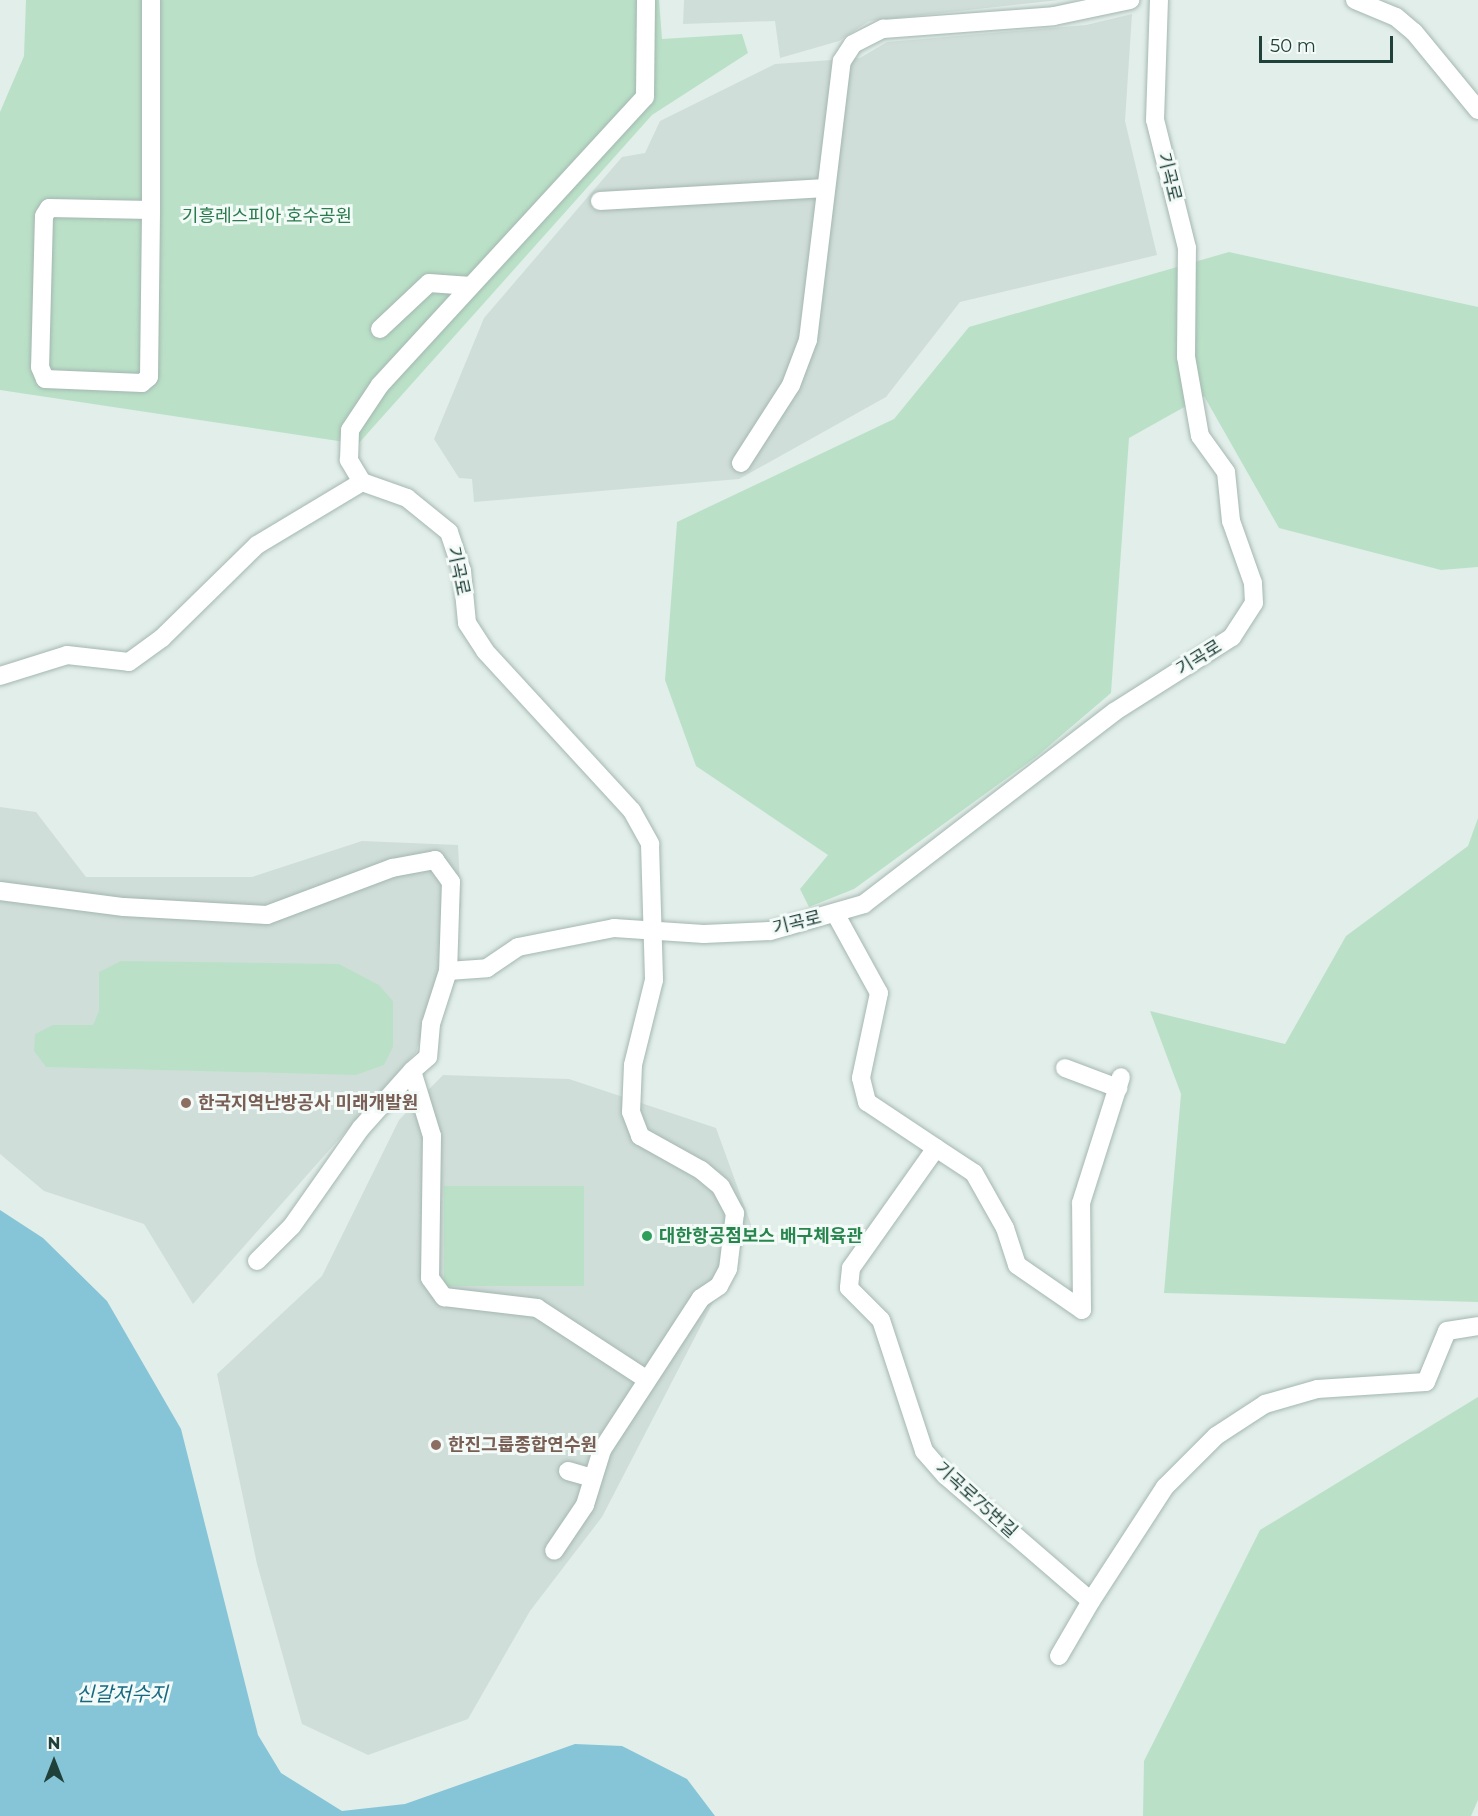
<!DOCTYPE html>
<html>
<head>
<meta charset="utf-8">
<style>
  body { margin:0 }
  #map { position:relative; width:1478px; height:1816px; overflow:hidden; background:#e2eee9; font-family:Montserrat,"Noto Sans KR",sans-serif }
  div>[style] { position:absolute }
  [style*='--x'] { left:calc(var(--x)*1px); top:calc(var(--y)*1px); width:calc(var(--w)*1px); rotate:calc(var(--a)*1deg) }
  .built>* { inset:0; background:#d0ded9 }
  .green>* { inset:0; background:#bae1c7; transform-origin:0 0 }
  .water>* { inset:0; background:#86c5d7 }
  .roads { filter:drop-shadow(0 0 2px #a4b7b1) drop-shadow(0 0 2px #a4b7b1) }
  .minor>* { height:18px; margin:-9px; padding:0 9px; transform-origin:9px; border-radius:9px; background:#fff }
  .dots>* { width:16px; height:16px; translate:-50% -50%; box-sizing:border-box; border:3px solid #f3faf7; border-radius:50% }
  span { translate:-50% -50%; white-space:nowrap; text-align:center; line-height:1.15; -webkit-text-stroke:6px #f3faf7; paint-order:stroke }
  .street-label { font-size:18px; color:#20413a }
  .park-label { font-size:18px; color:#277b4d }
  .education-label { font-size:18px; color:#785e54; font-weight:700 }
  .left { translate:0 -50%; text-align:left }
  .leisure-label { font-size:18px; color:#27864d; font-weight:700 }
  .water-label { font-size:20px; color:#156982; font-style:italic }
  .north { position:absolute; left:24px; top:1732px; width:60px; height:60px; -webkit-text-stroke:4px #f3faf7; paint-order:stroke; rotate:0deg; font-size:16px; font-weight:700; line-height:24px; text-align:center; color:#20413a }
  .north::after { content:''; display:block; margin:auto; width:21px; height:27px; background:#20413a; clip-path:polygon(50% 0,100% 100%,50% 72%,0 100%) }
  .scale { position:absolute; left:1259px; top:36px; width:134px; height:27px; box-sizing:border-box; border:3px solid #20413a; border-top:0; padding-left:8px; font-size:18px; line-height:21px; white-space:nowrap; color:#20413a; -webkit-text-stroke:4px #f3faf7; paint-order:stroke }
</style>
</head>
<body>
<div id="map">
  <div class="built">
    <div style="clip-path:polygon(684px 0,1059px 0,869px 21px,839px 41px,780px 58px,775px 21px,683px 24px)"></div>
    <div style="clip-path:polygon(1132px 14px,1125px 121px,1157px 255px,960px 302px,886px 397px,739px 479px,474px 502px,472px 479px,459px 478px,434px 439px,484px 318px,622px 157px,645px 153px,660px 121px,775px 64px,860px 58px,887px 42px,1086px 25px)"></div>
    <div style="clip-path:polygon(0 807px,36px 812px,86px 877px,252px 877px,362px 841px,458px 845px,461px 906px,416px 1052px,193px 1304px,144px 1224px,44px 1191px,0 1154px)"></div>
    <div style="clip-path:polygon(443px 1075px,569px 1079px,716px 1128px,752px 1227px,602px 1517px,530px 1611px,468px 1719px,368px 1755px,302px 1724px,257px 1564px,217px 1374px,322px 1276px,399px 1120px)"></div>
  </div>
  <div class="green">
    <div style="clip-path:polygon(26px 0,659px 0,662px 39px,742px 34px,748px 53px,652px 115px,358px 444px,0 390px,0 112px,24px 56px)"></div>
    <div style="clip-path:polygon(1229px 252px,1478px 307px,1478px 567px,1441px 570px,1279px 528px,1204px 396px,1129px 438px,1111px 693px,1036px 757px,854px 889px,809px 907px,800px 889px,828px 855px,696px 766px,665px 680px,677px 522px,894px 419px,969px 327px)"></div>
    <div style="clip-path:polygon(1478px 818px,1478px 1302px,1164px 1293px,1181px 1094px,1150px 1011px,1285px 1044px,1346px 936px,1468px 846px)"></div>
    <div style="clip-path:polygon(121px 961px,339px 964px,379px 985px,393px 1001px,393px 1047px,384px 1065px,356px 1075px,46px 1067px,34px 1051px,35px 1034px,53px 1025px,93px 1025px,99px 1011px,99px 972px)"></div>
    <div style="left:444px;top:1186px;width:140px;height:100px"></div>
    <div style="clip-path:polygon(1478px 1397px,1478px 1800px,1471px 1816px,1143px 1816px,1144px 1761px,1260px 1530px)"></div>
  </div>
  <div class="water">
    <div style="clip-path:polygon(0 1210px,43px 1238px,107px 1301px,181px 1429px,258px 1735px,281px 1773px,342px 1811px,405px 1804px,575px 1744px,622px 1746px,687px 1779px,715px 1816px,0 1816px)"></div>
  </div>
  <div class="roads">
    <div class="minor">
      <div style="--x:1355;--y:0;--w:44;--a:22.5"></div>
      <div style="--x:1396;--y:17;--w:23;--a:40"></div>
      <div style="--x:1414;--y:32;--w:101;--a:50.6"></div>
      <div style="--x:600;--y:201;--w:226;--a:-3.3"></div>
      <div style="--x:151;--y:210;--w:102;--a:-178.9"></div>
      <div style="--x:49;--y:208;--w:9;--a:122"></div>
      <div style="--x:44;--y:216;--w:151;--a:91.5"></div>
      <div style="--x:40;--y:367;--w:13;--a:67"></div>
      <div style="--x:45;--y:379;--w:97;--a:2.4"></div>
      <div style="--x:142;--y:383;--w:9;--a:-41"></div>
      <div style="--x:149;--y:377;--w:167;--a:-89.3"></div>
      <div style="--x:151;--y:210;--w:210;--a:-90"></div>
      <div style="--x:380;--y:329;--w:67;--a:-43.2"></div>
      <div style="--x:429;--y:283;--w:42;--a:4.1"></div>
      <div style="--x:741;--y:463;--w:93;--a:-57.3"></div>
      <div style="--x:791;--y:385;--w:48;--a:-69.3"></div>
      <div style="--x:808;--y:340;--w:281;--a:-83.1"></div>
      <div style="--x:842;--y:61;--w:20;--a:-57"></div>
      <div style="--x:853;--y:44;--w:34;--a:-27"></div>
      <div style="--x:883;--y:29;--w:171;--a:-4.3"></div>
      <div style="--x:1054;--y:16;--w:78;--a:-11.9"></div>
      <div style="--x:362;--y:482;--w:48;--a:19.6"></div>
      <div style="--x:407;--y:498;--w:54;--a:39"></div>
      <div style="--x:449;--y:532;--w:41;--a:71.6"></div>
      <div style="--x:462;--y:571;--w:52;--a:84.5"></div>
      <div style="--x:467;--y:623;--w:33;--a:57"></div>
      <div style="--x:485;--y:651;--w:217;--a:47.4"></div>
      <div style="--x:632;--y:811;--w:38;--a:61"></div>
      <div style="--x:650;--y:844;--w:136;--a:88.3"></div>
      <div style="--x:654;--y:980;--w:88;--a:103.9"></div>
      <div style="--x:633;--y:1065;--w:47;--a:92.4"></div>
      <div style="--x:631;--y:1112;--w:26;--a:69"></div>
      <div style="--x:640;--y:1136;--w:70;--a:29.1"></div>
      <div style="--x:701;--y:1170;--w:26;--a:40"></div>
      <div style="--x:721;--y:1187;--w:30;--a:62"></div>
      <div style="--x:735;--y:1213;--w:56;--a:97.1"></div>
      <div style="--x:728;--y:1269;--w:19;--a:118"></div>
      <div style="--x:719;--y:1286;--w:22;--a:146"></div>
      <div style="--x:701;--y:1298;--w:181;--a:123.1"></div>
      <div style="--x:602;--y:1450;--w:58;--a:107.2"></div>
      <div style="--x:585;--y:1505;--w:55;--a:124"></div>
      <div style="--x:0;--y:676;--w:70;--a:-17.4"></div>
      <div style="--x:67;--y:655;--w:62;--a:6.4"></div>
      <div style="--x:129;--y:662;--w:41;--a:-36"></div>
      <div style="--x:162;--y:638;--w:133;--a:-44.4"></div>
      <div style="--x:257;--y:545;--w:122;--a:-31"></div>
      <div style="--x:362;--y:482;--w:26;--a:-121"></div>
      <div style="--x:349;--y:460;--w:30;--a:-88"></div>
      <div style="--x:350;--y:430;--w:54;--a:-56.3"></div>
      <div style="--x:380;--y:385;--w:391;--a:-47.4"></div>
      <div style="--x:645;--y:97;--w:97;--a:-89.4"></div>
      <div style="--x:0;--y:891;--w:125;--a:7.4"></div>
      <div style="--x:124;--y:907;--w:143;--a:3.2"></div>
      <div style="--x:267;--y:915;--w:134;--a:-20.6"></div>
      <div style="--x:392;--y:868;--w:44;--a:-10.5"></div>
      <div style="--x:435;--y:860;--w:27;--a:54"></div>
      <div style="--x:451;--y:882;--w:89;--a:91.9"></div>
      <div style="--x:448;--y:971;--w:56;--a:107.8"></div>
      <div style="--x:431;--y:1024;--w:33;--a:95"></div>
      <div style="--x:428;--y:1057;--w:21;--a:139"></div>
      <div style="--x:412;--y:1071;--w:68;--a:72.9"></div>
      <div style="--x:432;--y:1136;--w:142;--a:90.8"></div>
      <div style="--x:430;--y:1278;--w:24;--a:54"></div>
      <div style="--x:444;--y:1297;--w:94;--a:6.7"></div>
      <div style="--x:537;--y:1308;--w:130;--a:33.1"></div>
      <div style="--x:835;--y:913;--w:91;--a:61.2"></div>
      <div style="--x:879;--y:993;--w:87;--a:102"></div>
      <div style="--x:861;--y:1078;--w:25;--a:76"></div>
      <div style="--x:867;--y:1102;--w:83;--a:33.7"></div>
      <div style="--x:936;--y:1148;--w:147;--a:125.3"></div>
      <div style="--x:851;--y:1268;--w:20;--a:96"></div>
      <div style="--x:849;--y:1288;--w:45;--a:45"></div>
      <div style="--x:881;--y:1320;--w:138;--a:71.8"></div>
      <div style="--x:924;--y:1451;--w:33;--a:49"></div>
      <div style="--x:946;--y:1476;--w:191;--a:40.8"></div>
      <div style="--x:1091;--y:1601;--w:136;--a:-57"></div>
      <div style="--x:1165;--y:1487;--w:72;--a:-45"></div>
      <div style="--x:1216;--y:1436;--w:59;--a:-33.1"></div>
      <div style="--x:1265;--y:1404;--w:54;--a:-16.1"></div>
      <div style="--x:1317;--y:1389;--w:109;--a:-3.7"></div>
      <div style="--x:1426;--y:1382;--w:55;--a:-67.6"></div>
      <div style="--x:1447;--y:1331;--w:31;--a:-9"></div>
      <div style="--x:448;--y:971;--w:39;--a:-4"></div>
      <div style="--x:487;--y:968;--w:37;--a:-34"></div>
      <div style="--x:518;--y:947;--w:98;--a:-11.2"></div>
      <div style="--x:614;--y:928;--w:90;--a:3.8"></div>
      <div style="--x:704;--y:934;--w:66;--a:-2.6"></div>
      <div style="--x:770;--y:931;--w:98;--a:-16"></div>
      <div style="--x:864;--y:904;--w:315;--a:-37.5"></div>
      <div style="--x:1114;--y:712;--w:140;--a:-32.4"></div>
      <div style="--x:1232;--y:637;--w:40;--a:-57.1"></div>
      <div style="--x:1254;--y:603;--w:20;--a:-93"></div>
      <div style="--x:1253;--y:583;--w:66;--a:-109.5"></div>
      <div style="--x:1231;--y:521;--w:49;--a:-95.8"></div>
      <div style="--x:1226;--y:472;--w:44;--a:-125.8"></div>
      <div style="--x:1200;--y:436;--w:80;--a:-100"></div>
      <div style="--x:1186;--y:357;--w:109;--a:-89.5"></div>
      <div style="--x:1187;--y:248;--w:132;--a:-104"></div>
      <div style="--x:1155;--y:120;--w:120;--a:-88.1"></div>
      <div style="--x:1065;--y:1068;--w:57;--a:20.7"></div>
      <div style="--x:936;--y:1148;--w:45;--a:33.3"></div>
      <div style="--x:974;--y:1173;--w:63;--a:60.6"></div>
      <div style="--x:1005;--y:1228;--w:39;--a:72"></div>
      <div style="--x:1017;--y:1265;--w:79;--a:34.7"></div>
      <div style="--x:1082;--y:1310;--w:107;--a:-90.5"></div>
      <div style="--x:1081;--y:1203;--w:132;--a:-72.4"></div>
      <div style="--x:257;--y:1261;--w:49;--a:-45"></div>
      <div style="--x:292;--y:1226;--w:120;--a:-54.9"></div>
      <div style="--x:361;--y:1128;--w:76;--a:-48.2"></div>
      <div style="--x:568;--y:1471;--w:25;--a:16"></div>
      <div style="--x:1059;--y:1656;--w:64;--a:-59.8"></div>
    </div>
  </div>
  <div class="dots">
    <div style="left:186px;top:1103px;background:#8d6e63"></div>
    <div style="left:647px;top:1236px;background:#2e9e5b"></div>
    <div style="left:436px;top:1445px;background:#8d6e63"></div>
  </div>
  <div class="street-label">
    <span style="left:1169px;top:177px;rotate:76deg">기곡로</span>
    <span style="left:458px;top:571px;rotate:78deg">기곡로</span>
    <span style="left:1199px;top:658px;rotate:-32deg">기곡로</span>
    <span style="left:797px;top:923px;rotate:-14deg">기곡로</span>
    <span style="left:976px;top:1500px;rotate:42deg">기곡로75번길</span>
  </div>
  <div class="park-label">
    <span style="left:267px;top:216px">기흥레스피아 호수공원</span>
  </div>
  <div class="education-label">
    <span class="left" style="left:198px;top:1103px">한국지역난방공사 미래개발원</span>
    <span class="left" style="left:448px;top:1445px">한진그룹종합연수원</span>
  </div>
  <div class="leisure-label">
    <span class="left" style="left:659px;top:1236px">대한항공점보스 배구체육관</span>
  </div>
  <div class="water-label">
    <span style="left:122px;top:1694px">신갈저수지</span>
  </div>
  <div class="north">N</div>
  <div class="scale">50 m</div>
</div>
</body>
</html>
